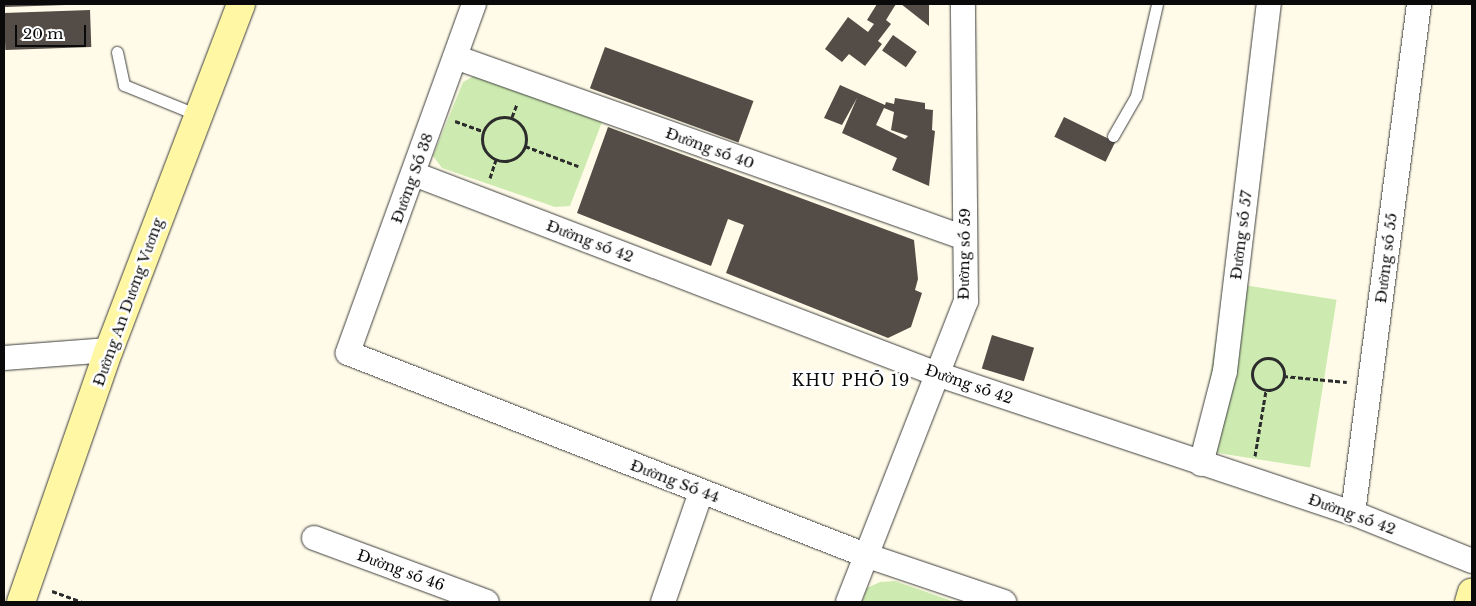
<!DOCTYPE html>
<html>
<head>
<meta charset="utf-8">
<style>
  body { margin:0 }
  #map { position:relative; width:1476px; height:606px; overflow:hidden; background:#fffbe8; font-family:"Libre Baskerville",serif }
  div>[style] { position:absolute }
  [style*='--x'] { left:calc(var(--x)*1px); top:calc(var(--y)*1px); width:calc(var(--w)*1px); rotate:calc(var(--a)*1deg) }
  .green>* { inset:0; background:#cdebb0; transform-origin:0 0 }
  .building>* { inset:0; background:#544c46; transform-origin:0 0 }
  .path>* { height:3px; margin-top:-1.5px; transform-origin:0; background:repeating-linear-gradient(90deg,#2c2c2c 0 5px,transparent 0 7.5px) }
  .path>.ring { margin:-1.5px; padding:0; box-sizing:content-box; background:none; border:3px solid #2c2c2c; border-radius:50% }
  .roads { filter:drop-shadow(0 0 1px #3d3d3d) drop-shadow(0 0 1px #3d3d3d) }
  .lane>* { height:11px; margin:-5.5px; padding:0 5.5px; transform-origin:5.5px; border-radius:5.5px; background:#fff }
  .street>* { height:24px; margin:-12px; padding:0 12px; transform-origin:12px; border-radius:12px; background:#fff }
  .secondary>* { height:28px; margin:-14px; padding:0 14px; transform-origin:14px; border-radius:14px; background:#fff7a3 }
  span { translate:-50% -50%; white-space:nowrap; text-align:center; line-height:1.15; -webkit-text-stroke:5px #fff; paint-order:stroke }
  .street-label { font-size:15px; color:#0a0a0a }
  .neighbourhood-label { font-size:16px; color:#0a0a0a; letter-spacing:1px }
  .frame { position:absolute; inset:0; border:5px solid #0a0a0a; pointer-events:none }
  .scale { position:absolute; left:15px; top:25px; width:71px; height:22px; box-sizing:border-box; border:2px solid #0a0a0a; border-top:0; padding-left:6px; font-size:15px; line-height:18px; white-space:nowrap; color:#0a0a0a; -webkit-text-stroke:4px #fff; paint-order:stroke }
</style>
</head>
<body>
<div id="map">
  <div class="green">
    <div style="clip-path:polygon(474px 76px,602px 122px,570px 206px,555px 207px,442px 168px,433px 156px,463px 82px)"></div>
    <div style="left:1225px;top:282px;width:113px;height:170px;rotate:9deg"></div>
    <div style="clip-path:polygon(895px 581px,955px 602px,862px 602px,867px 588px,880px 582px)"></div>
  </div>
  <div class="building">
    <div style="clip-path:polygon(4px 4px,66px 4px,66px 5px,4px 7px)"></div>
    <div style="clip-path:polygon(877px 4px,896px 4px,886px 20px,891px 24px,878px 41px,882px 44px,865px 66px,849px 54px,842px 62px,825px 49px,848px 17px,868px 32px,874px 24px,867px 20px)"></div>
    <div style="clip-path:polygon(901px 4px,929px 4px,929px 26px)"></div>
    <div style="left:90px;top:10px;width:37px;height:86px;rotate:88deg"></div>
    <div style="left:893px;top:35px;width:29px;height:19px;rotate:35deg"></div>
    <div style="left:605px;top:47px;width:158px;height:44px;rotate:20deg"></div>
    <div style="clip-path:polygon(evenodd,840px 85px,885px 105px,886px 102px,894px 104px,895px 98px,925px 103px,925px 109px,933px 110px,932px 130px,935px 131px,929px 186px,892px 170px,897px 158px,842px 133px,857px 98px,842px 125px,824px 118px,840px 85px,884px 108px,894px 112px,891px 130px,908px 136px,905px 139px,876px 125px,884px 108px)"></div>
    <div style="left:1064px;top:117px;width:57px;height:22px;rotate:26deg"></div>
    <div style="clip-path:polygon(608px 127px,914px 240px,918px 279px,915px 290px,922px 293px,911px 327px,888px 338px,726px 273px,744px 225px,728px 219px,711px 266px,577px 213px)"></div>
    <div style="left:992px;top:335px;width:44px;height:35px;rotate:17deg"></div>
  </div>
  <div class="path">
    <div class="ring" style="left:482px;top:117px;width:41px;height:41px"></div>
    <div style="--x:512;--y:117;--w:14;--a:-69"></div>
    <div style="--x:455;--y:121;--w:30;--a:20"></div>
    <div style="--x:525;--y:146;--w:57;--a:20.7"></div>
    <div style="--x:490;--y:178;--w:20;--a:-72"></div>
    <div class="ring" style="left:1252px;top:358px;width:29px;height:29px"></div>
    <div style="--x:1283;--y:376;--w:64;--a:5.4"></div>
    <div style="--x:1255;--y:456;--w:67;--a:-80.5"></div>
    <div style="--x:52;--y:591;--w:32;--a:20"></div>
  </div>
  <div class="roads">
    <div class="lane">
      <div style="--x:117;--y:52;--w:34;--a:78"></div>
      <div style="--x:124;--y:85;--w:80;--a:22.1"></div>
      <div style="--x:1113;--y:136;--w:46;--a:-60.1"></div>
      <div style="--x:1136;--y:96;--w:94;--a:-77.1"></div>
    </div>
    <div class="street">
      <div style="--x:474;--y:4;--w:371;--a:109.9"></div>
      <div style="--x:348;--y:353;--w:555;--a:21.34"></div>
      <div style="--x:865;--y:555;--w:147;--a:18.7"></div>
      <div style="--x:455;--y:57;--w:541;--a:19.54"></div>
      <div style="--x:414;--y:174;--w:560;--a:20.93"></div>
      <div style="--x:937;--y:374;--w:439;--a:18.5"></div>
      <div style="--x:1353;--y:513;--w:128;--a:22"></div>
      <div style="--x:4;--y:358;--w:105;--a:-4.4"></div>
      <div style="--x:1201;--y:464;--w:96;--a:-75.5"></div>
      <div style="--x:1225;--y:371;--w:370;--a:-83.2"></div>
      <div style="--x:1353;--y:513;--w:513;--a:-82.61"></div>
      <div style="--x:314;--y:538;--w:184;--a:20.3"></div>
      <div style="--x:663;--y:602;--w:116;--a:-70.9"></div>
      <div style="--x:848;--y:602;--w:323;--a:-68.6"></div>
      <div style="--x:966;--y:301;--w:297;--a:-90.6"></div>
    </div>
    <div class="secondary">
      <div style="--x:21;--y:602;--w:267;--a:-70.8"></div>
      <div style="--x:109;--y:350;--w:370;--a:-69.1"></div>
      <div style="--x:1469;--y:602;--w:10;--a:-73"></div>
    </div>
  </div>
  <div class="street-label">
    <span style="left:710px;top:148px;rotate:20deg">Đường số 40</span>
    <span style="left:412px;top:178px;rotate:-70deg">Đường Số 38</span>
    <span style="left:1241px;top:235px;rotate:-83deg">Đường số 57</span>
    <span style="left:590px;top:241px;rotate:21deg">Đường số 42</span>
    <span style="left:964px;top:254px;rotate:-89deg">Đường số 59</span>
    <span style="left:1386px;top:258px;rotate:-83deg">Đường số 55</span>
    <span style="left:128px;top:302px;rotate:-70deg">Đường An Dương Vương</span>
    <span style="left:969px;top:384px;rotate:19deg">Đường số 42</span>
    <span style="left:675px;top:481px;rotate:21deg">Đường Số 44</span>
    <span style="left:1352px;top:514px;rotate:20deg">Đường số 42</span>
    <span style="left:401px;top:570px;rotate:20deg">Đường số 46</span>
  </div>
  <div class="neighbourhood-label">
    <span style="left:851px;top:380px">KHU PHỐ 19</span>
  </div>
  <div class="frame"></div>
  <div class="scale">20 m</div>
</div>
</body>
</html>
